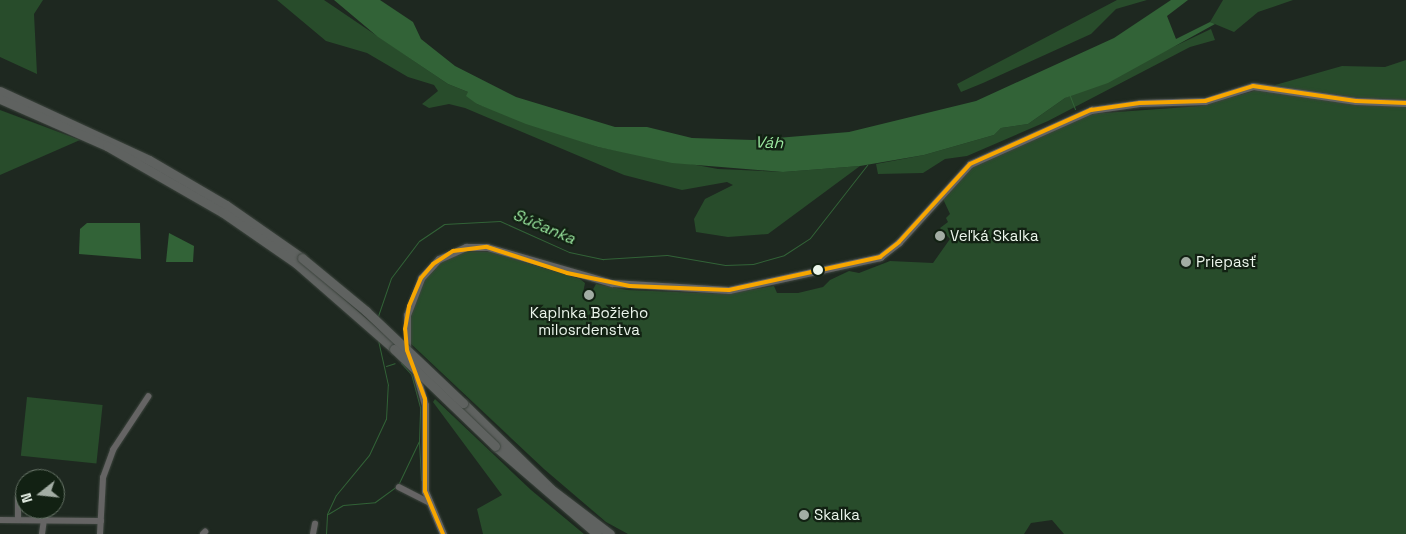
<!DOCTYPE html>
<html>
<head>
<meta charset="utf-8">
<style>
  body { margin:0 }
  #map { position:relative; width:1406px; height:534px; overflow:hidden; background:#1e2820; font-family:"Space Grotesk",sans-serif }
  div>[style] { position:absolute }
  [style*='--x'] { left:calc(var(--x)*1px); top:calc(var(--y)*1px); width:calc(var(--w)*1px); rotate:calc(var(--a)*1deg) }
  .green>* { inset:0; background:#284c2b; transform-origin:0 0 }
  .water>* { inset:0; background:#326337 }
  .stream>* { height:1px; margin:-0.5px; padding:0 0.5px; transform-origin:0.5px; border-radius:0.5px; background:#326337 }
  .roads { filter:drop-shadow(0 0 1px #3c443d) drop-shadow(0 0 1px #3c443d) }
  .minor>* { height:5.5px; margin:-2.75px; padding:0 2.75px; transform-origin:2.75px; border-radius:2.75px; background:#656464 }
  .major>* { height:7px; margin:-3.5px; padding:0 3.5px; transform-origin:3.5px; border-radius:3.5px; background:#646464 }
  .highway>* { height:9px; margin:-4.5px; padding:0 4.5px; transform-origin:4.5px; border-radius:4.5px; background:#5f6260 }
  .bridges { filter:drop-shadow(0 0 1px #3c443d) drop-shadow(0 0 1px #3c443d) }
  .highway-bridge>* { height:9px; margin:-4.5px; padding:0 4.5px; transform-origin:4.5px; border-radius:4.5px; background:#5f6260 }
  .bus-1>* { height:4px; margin:-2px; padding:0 2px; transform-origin:2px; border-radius:2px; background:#f7a600 }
  .dots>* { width:14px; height:14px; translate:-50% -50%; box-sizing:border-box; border:2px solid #122113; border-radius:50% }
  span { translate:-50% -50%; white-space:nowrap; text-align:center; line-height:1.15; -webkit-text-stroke:4.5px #122113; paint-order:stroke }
  .poi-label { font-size:15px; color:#ebf5eb }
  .left { translate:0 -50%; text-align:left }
  .water-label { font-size:16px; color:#9ae79f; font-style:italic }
  .north { position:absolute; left:15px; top:469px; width:50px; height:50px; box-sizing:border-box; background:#122113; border:1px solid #697669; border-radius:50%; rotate:254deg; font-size:14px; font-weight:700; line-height:20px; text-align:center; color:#ebf5eb }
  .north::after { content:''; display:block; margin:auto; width:18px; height:22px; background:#a3ada4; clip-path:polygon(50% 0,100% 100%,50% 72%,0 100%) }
</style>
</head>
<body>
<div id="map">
  <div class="green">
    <div style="clip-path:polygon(0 0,43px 0,34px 14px,37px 74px,0 57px)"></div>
    <div style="clip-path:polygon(277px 0,324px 0,448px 84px,468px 92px,477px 104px,598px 147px,718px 169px,783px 172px,860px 166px,768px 234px,728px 237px,696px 232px,694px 219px,705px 199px,733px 185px,727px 182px,682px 190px,624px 175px,465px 108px,449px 104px,429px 108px,422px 104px,438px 91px,434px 85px,408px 77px,367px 53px,326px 41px)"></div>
    <div style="clip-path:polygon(1117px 0,1147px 0,1116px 9px,1091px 34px,983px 83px,961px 92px,957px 84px)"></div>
    <div style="clip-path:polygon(1223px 0,1293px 0,1258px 12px,1234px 32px,1210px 22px)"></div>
    <div style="clip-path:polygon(1211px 29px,1215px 40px,1190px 47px,1048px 121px,967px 156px,945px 159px,923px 173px,878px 174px,876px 164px,924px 155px,994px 135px,1001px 128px,1028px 124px,1065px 98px)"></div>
    <div style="clip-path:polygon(1406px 60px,1406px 534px,1064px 534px,1052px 520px,1031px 523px,1024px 534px,628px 534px,606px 522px,544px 469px,409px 342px,407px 322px,419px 288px,437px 263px,461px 251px,492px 252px,580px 279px,585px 283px,583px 293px,590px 295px,596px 284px,627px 290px,726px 294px,774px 286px,777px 293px,798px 293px,823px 287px,830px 280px,849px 271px,859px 273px,890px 261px,933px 263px,950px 239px,940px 228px,948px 222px,946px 218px,950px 214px,943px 199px,970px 166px,1089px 114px,1201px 106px,1342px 66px,1385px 67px)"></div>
    <div style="clip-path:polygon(0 110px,80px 140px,0 175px)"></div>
    <div style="left:27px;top:397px;width:76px;height:59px;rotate:6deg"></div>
    <div style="clip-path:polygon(435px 399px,531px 490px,584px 534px,483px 534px,477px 509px,502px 495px,433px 402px)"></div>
  </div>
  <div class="water">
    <div style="clip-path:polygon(334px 0,380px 0,413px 22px,421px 39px,455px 66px,516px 97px,615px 127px,647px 127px,692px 138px,753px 140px,849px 132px,976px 101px,1114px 38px,1171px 0,1188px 0,1167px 16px,1176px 39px,1210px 22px,1215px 24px,1108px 83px,1065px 98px,1028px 124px,1001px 128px,994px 135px,924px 155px,860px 166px,783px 172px,672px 163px,598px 147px,526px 124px,477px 104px,466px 96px,468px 92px,448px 84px,378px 37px)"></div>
    <div style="clip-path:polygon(87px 223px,140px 223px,141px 259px,79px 254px,80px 229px)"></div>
    <div style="clip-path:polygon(169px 233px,194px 246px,193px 262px,166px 262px)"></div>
  </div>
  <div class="stream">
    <div style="--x:1070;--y:96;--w:14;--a:69"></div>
    <div style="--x:378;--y:316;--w:40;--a:-71.1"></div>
    <div style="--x:391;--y:278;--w:46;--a:-52.9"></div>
    <div style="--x:419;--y:241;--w:30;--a:-34"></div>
    <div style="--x:444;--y:224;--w:56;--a:-3.1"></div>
    <div style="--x:500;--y:221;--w:76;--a:24.2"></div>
    <div style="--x:569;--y:252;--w:35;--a:12"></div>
    <div style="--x:603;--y:259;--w:64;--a:-3.6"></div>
    <div style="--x:667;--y:255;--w:59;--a:9.8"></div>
    <div style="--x:725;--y:265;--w:28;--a:-2"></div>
    <div style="--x:753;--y:264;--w:32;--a:-16"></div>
    <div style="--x:784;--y:255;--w:31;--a:-33"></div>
    <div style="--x:810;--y:238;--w:93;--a:-52"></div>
    <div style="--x:386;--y:366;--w:9;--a:-18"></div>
    <div style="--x:419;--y:441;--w:39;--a:87"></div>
    <div style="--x:328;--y:514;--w:17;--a:-31"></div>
    <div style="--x:343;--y:505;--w:32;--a:-5"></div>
    <div style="--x:375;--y:502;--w:29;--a:-36"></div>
    <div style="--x:398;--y:485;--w:49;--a:-64.5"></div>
    <div style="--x:419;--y:441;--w:34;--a:-88"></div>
    <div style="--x:420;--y:407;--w:34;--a:-105"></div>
    <div style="--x:411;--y:374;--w:15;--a:-132"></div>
    <div style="--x:326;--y:534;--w:20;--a:-87"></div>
    <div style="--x:327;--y:514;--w:21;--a:-65"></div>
    <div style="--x:336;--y:495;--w:52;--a:-50.5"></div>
    <div style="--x:369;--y:455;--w:40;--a:-65"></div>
    <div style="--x:386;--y:419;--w:34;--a:-87"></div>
    <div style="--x:388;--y:385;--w:46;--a:-102.5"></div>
  </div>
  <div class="roads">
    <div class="minor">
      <div style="--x:399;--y:487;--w:35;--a:27"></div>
      <div style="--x:0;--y:520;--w:101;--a:0.6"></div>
      <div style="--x:18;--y:520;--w:21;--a:-90"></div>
      <div style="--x:42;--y:534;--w:14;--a:-82"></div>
      <div style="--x:100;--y:534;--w:56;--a:-86.9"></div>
      <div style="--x:103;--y:478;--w:30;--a:-70"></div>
      <div style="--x:113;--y:450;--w:64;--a:-56.6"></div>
      <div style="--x:203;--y:534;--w:3;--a:-45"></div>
      <div style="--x:313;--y:534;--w:10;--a:-79"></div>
    </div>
    <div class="major">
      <div style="--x:407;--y:351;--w:36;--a:-90"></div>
      <div style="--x:407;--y:315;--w:40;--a:-69"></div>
      <div style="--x:421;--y:278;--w:26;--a:-47"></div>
      <div style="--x:439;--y:259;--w:30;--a:-24"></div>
      <div style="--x:466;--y:247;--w:21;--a:0"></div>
      <div style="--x:487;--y:247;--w:130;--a:16.1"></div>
      <div style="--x:612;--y:283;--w:117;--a:3.4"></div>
      <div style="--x:729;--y:290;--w:155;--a:-12.3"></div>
      <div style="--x:880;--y:257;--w:24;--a:-38"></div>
      <div style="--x:899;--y:242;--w:105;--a:-47.7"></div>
      <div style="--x:970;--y:164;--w:133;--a:-24.1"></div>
      <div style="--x:1091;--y:110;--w:49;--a:-8.1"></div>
      <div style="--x:1140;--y:103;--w:65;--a:-1.8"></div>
      <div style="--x:1205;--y:101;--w:50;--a:-17.4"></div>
      <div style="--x:1253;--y:86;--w:104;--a:8.3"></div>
      <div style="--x:1356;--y:101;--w:50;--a:2.3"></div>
      <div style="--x:415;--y:370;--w:36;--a:74"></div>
      <div style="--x:425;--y:405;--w:86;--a:90"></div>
      <div style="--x:425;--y:491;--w:47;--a:67.3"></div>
    </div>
    <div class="highway">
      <div style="--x:0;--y:91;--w:164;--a:24.8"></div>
      <div style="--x:149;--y:160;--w:89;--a:30.3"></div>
      <div style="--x:226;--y:205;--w:93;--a:34.9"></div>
      <div style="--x:0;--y:99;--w:117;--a:23.7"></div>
      <div style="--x:107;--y:146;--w:133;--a:29.9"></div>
      <div style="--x:222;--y:212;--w:91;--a:34.7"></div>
      <div style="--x:297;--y:264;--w:129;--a:41.2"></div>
      <div style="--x:463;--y:403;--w:123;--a:44.3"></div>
      <div style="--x:551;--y:489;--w:74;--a:37.3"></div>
      <div style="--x:495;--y:446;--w:135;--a:40.8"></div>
    </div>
  </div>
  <div class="bridges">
    <div class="highway-bridge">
      <div style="--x:302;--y:258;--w:83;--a:39.6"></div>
      <div style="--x:366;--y:311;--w:134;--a:43.5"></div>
      <div style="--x:394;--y:349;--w:140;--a:43.8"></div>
    </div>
  </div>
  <div class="bus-1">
    <div style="--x:443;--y:534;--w:47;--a:-112.7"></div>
    <div style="--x:425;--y:491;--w:92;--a:-90"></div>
    <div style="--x:425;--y:399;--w:52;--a:-110.2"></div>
    <div style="--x:407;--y:350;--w:21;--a:-95"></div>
    <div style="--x:405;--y:329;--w:23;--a:-80"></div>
    <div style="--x:409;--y:306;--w:30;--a:-67"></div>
    <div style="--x:421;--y:278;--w:18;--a:-49"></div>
    <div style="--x:433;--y:264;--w:24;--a:-33"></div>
    <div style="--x:453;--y:251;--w:34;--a:-7"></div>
    <div style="--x:487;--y:247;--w:84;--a:18"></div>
    <div style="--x:567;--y:273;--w:64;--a:11.7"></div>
    <div style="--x:630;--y:286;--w:99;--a:2.3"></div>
    <div style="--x:729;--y:290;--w:155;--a:-12.3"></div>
    <div style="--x:880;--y:257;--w:24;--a:-38"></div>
    <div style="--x:899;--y:242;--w:105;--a:-47.7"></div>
    <div style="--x:970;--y:164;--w:133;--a:-24.1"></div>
    <div style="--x:1091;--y:110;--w:49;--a:-8.1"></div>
    <div style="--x:1140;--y:103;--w:65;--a:-1.8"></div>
    <div style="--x:1205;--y:101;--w:50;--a:-17.4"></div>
    <div style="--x:1253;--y:86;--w:104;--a:8.3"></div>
    <div style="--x:1356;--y:101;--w:50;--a:2.3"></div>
  </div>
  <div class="dots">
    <div style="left:940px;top:236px;background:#a3ada4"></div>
    <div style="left:1186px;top:262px;background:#a3ada4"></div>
    <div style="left:818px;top:270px;background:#ebf5eb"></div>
    <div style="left:589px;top:295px;background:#a3ada4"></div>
    <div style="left:804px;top:515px;background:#a3ada4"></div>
  </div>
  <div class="poi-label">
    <span class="left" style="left:950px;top:236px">Veľká Skalka</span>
    <span class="left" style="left:1196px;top:262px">Priepasť</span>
    <span style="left:589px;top:321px">Kaplnka Božieho<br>milosrdenstva</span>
    <span class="left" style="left:814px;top:515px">Skalka</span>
  </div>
  <div class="water-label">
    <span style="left:769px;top:143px;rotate:2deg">Váh</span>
    <span style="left:544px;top:227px;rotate:23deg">Súčanka</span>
  </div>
  <div class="north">N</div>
</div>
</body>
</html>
